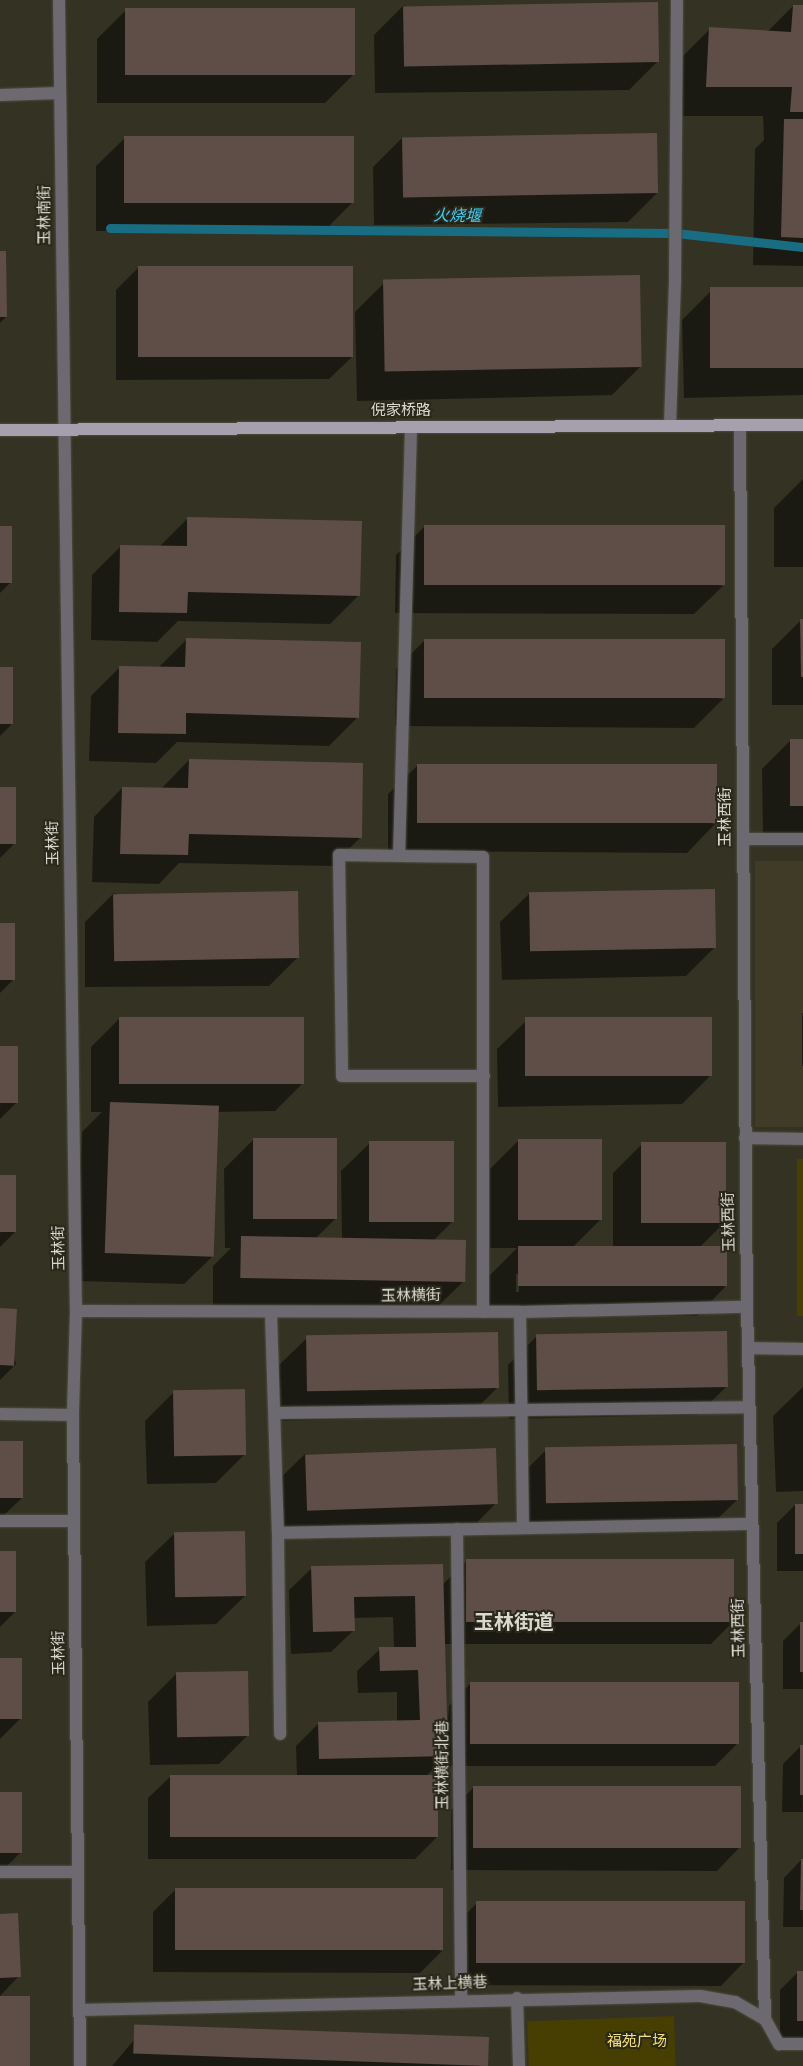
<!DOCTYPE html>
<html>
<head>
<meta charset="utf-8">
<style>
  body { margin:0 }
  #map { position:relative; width:803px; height:2066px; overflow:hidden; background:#343223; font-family:"Fira Sans","Noto Sans SC",sans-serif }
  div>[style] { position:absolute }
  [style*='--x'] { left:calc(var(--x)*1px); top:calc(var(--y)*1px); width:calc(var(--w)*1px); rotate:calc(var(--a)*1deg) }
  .built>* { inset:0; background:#3f3b26; transform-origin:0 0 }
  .green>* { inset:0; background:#473e02; transform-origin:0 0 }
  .shadow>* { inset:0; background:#0007; transform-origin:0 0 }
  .stream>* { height:9px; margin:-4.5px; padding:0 4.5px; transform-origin:4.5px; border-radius:4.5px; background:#196d83 }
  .building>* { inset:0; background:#5e4e47; transform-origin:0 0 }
  .roads { filter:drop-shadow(0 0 1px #4f4d3f) drop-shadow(0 0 1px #4f4d3f) }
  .minor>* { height:12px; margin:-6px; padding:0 6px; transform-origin:6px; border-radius:6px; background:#6c6970 }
  .major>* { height:12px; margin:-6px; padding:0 6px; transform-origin:6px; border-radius:6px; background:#a69fad }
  span { translate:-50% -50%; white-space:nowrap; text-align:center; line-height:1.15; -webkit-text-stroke:4px #2a281a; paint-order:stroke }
  .street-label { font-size:15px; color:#dad9d0 }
  .park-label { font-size:15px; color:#f3e070 }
  .water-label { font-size:16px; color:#3ad2fb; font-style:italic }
  .district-label { font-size:20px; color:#dad9d0; font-weight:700 }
</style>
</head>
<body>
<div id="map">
  <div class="built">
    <div style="left:755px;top:861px;width:48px;height:266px"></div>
  </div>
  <div class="green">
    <div style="left:797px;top:1159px;width:6px;height:157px"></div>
    <div style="left:674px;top:2016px;width:50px;height:147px;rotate:88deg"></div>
  </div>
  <div class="shadow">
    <div style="clip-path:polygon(403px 6px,658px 61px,629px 90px,375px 93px,374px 35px)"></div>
    <div style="clip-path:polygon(793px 6px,803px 6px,803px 266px,753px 265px,755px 149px,764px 140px,763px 116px,678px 116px,681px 58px,710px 29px,767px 32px)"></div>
    <div style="clip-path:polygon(126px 10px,354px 74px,325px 103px,97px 103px,97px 39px)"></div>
    <div style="clip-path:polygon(125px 138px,353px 202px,324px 231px,96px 231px,96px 166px)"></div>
    <div style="clip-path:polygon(402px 138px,657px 193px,628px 222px,374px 225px,373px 167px)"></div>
    <div style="clip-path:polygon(0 252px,6px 317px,0 323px)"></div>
    <div style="clip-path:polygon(138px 268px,352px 357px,329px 379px,116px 380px,116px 290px)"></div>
    <div style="clip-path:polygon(384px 283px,641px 366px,612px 395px,357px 401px,355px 312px)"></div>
    <div style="clip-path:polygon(803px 289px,803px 395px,684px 398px,682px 320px,711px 291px)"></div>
    <div style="clip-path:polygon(803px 479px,803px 567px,774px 567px,774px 508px)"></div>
    <div style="clip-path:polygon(188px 518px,359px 595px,330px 624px,178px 621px,157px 642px,91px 640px,92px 575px,121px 546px,159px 547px)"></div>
    <div style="clip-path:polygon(0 527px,11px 582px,0 593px)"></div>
    <div style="clip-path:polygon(424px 527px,723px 586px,694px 614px,395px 613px,396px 555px)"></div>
    <div style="clip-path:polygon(800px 621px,803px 621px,803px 705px,772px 705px,772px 649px)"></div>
    <div style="clip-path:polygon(187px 639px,358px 717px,329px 746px,177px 742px,156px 763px,89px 761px,91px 696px,120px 667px,158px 668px)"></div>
    <div style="clip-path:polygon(425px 640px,723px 699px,694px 728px,395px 726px,396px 669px)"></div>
    <div style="clip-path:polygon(0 668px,12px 724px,0 736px)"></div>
    <div style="clip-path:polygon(791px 740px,803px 740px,803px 834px,763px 834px,762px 769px)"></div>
    <div style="clip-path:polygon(189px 760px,360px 838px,332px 866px,179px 863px,159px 884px,92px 882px,94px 817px,122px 788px,161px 789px)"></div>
    <div style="clip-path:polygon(417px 766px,715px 824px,687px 853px,388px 851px,388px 794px)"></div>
    <div style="clip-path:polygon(0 789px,15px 843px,0 858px)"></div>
    <div style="clip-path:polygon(114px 893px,298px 957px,269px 986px,85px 987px,85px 922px)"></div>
    <div style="clip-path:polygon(529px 894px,715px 947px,686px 976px,502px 980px,500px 922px)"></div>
    <div style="clip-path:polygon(0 924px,14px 979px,0 993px)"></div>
    <div style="left:802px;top:1013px;width:1px;height:53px"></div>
    <div style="clip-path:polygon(119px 1019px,303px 1083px,275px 1111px,217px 1112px,213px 1256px,184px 1284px,77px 1281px,82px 1132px,102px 1112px,91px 1112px,91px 1047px)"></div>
    <div style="clip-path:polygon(526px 1021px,711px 1075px,682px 1104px,498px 1107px,497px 1049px)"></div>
    <div style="clip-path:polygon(0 1047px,17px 1102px,0 1119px)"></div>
    <div style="clip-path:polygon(253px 1140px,336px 1218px,316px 1238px,342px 1238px,341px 1171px,370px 1143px,453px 1221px,435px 1239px,465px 1280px,436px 1308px,213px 1307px,213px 1266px,231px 1248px,225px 1248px,224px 1169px)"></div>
    <div style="clip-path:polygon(evenodd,518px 1141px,601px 1219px,572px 1248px,613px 1248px,613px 1173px,642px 1144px,725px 1222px,699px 1248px,725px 1287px,697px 1316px,489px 1314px,489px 1276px,517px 1248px,490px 1248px,490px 1169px,518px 1141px,516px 1274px,519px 1274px,519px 1292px,516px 1292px,516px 1274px)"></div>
    <div style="clip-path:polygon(0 1177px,15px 1232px,0 1247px)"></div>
    <div style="clip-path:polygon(0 1310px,16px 1364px,0 1380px)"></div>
    <div style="clip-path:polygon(536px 1337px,727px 1386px,698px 1415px,509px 1419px,508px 1365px)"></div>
    <div style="clip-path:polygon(307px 1338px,498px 1387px,469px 1416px,279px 1421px,278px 1366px)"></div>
    <div style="clip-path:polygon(803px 1387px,803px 1491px,776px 1492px,773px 1416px)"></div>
    <div style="clip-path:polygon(174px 1392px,245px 1454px,216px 1483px,147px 1484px,145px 1421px)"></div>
    <div style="clip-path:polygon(0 1443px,22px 1498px,4px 1515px,0 1515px)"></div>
    <div style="clip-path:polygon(546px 1450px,737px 1500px,708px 1528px,519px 1533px,517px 1479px)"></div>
    <div style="clip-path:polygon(305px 1454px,496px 1503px,468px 1532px,278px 1537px,276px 1482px)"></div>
    <div style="clip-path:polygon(795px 1505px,803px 1505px,803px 1571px,777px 1571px,777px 1523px)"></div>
    <div style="clip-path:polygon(174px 1534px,245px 1596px,216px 1624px,147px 1626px,145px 1562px)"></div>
    <div style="clip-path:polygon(0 1552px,15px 1612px,0 1627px)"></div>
    <div style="clip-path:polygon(467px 1561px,733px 1622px,711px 1644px,444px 1644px,446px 1751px,449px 1706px,471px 1683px,737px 1744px,715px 1766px,448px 1766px,449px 1754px,424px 1778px,437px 1837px,415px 1859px,148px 1859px,148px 1798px,171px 1776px,297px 1777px,296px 1746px,319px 1723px,397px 1722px,397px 1692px,358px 1693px,357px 1671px,380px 1649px,394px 1648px,393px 1617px,353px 1618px,354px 1630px,331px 1652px,291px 1654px,289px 1590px,312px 1568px,442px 1585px)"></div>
    <div style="clip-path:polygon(801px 1623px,803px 1689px,783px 1689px,783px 1641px)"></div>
    <div style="clip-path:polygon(0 1659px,21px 1718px,0 1739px)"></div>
    <div style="clip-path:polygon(177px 1673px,248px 1735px,219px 1764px,150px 1765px,148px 1702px)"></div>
    <div style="clip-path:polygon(801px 1746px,803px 1812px,782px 1812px,783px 1764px)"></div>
    <div style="clip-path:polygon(473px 1788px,739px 1848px,717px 1871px,451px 1870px,451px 1810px)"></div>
    <div style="clip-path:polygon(0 1793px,21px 1852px,0 1873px)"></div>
    <div style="clip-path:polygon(801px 1860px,803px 1927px,783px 1927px,784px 1878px)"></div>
    <div style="clip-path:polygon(175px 1890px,442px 1951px,420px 1973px,153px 1972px,153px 1912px)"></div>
    <div style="clip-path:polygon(477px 1903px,743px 1963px,721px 1986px,454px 1985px,455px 1925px)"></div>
    <div style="clip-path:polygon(0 1915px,19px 1976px,0 1996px)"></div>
    <div style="clip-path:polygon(798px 1972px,803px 1972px,803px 2039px,780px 2038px,780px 1990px)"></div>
    <div style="clip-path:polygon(134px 2040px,487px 2066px,112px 2066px)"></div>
  </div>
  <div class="stream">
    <div style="--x:110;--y:228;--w:566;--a:0.51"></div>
    <div style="--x:676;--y:233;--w:128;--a:6.3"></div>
  </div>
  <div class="building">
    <div style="left:658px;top:2px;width:60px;height:255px;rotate:89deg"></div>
    <div style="clip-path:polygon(793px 5px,803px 5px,803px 112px,790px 112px,792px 87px,706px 87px,709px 27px,791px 32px)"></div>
    <div style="left:355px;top:8px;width:67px;height:230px;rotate:90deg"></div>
    <div style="clip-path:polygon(784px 119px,803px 119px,803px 238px,781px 237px)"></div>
    <div style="left:657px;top:133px;width:60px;height:255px;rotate:89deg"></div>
    <div style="left:124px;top:136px;width:230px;height:67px"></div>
    <div style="clip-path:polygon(0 251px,6px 251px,7px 317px,0 317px)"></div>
    <div style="left:353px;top:266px;width:91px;height:215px;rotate:90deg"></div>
    <div style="left:640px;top:275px;width:92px;height:257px;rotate:89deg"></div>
    <div style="left:803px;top:287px;width:81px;height:93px;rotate:90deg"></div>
    <div style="clip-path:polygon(187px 517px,362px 521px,360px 596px,188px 592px,187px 613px,119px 612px,120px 545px,187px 546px)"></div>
    <div style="left:424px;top:525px;width:301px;height:60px"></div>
    <div style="left:0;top:526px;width:12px;height:57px"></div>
    <div style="clip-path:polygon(800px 619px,803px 619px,803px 677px,801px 677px)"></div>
    <div style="clip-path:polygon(186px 638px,361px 642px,359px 718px,186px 713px,186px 734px,118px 733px,119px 666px,185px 667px)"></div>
    <div style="left:424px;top:639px;width:301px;height:59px"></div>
    <div style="left:0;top:667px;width:13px;height:57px"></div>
    <div style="left:790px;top:739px;width:13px;height:67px"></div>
    <div style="clip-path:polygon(189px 759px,363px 763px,362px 838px,189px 834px,188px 855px,120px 854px,122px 787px,188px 788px)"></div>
    <div style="left:417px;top:764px;width:300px;height:59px"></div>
    <div style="left:0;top:787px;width:16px;height:57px"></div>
    <div style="left:715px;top:889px;width:59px;height:186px;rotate:89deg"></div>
    <div style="left:298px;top:891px;width:67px;height:185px;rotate:89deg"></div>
    <div style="left:0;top:923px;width:15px;height:57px"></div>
    <div style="left:119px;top:1017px;width:185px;height:67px"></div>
    <div style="left:712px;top:1017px;width:59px;height:187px;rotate:90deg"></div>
    <div style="left:0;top:1046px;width:18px;height:57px"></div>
    <div style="left:110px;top:1102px;width:109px;height:151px;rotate:2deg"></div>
    <div style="left:337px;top:1138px;width:81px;height:84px;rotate:90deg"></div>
    <div style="left:518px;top:1139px;width:84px;height:81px"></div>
    <div style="left:369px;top:1141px;width:85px;height:81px"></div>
    <div style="left:726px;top:1142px;width:81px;height:85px;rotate:90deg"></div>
    <div style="left:0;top:1175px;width:16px;height:57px"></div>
    <div style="left:241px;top:1236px;width:225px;height:42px;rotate:1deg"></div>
    <div style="left:518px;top:1246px;width:209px;height:40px"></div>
    <div style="left:0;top:1308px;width:17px;height:57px;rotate:3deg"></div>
    <div style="left:727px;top:1331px;width:56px;height:191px;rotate:89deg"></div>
    <div style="left:498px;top:1332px;width:56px;height:192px;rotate:89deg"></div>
    <div style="left:245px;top:1389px;width:66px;height:72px;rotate:89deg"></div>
    <div style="left:0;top:1441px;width:23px;height:57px"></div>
    <div style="left:737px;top:1444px;width:56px;height:192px;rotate:89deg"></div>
    <div style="left:496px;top:1448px;width:56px;height:191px;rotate:88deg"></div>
    <div style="left:795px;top:1504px;width:8px;height:50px"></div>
    <div style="left:245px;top:1531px;width:65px;height:71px;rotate:89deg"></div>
    <div style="left:0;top:1551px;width:16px;height:61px"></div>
    <div style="left:466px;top:1559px;width:268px;height:63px"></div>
    <div style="clip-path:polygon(443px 1564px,448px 1756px,319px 1759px,318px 1722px,420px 1720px,418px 1670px,380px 1671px,379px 1647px,416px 1647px,415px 1596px,354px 1597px,355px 1631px,313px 1632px,311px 1566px)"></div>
    <div style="left:800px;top:1622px;width:3px;height:50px"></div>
    <div style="left:0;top:1658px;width:22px;height:61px"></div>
    <div style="left:248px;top:1671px;width:65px;height:72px;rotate:89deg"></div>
    <div style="left:470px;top:1682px;width:269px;height:62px"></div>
    <div style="left:800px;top:1745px;width:3px;height:50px"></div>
    <div style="left:170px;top:1775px;width:268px;height:62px"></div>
    <div style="left:473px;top:1786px;width:268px;height:62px"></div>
    <div style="left:0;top:1792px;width:22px;height:61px"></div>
    <div style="clip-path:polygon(801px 1859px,803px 1859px,803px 1910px,800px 1910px)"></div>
    <div style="left:175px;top:1888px;width:268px;height:62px"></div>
    <div style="left:476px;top:1901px;width:269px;height:62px"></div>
    <div style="clip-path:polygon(18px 1913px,21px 1977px,0 1978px,0 1914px)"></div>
    <div style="left:797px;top:1971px;width:6px;height:50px"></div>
    <div style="left:0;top:1996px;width:30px;height:70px"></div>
    <div style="left:489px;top:2037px;width:29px;height:355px;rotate:92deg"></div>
  </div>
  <div class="roads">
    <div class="minor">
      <div style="--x:59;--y:0;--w:1311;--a:89.26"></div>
      <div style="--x:76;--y:1311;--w:104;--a:91.7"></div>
      <div style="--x:73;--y:1415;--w:651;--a:89.38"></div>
      <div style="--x:0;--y:95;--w:60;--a:-1.9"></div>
      <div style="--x:670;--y:425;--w:142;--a:-88"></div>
      <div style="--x:675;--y:283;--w:283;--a:-89.6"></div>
      <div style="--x:740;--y:425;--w:882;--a:89.55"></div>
      <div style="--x:747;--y:1307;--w:712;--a:88.55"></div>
      <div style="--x:411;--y:428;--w:428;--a:91.6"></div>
      <div style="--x:399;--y:856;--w:60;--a:-179"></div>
      <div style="--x:339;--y:855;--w:221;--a:89.2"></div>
      <div style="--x:342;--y:1076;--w:142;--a:0"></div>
      <div style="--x:743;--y:839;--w:60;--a:0"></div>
      <div style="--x:399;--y:856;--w:84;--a:0.7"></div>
      <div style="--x:483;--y:857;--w:455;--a:90"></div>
      <div style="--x:745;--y:1138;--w:58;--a:1"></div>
      <div style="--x:76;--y:1311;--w:444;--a:0.1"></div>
      <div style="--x:520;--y:1312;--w:227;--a:-1.3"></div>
      <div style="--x:520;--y:1312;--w:216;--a:89.2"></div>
      <div style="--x:271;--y:1313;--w:220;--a:88.2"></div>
      <div style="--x:278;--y:1533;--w:201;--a:89.4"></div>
      <div style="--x:748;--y:1348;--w:55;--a:1"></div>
      <div style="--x:275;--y:1413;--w:474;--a:-0.7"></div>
      <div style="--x:0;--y:1414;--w:73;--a:0.8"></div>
      <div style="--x:0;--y:1521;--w:74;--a:0"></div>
      <div style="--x:457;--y:1529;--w:471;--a:89.5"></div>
      <div style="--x:278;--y:1533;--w:474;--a:-1.1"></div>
      <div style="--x:0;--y:1872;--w:77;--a:0"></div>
      <div style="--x:517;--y:1998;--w:68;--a:88.3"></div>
      <div style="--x:79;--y:2010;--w:621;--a:-1.29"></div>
      <div style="--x:700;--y:1996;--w:36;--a:10"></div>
      <div style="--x:735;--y:2002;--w:34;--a:30"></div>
      <div style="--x:765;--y:2019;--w:29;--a:61"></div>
      <div style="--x:779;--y:2044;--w:24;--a:0"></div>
    </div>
    <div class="major">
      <div style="--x:0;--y:430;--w:803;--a:-0.36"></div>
    </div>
  </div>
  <div class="street-label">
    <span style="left:45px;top:215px;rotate:-90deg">玉林南街</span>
    <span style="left:401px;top:411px">倪家桥路</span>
    <span style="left:726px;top:817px;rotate:-90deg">玉林西街</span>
    <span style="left:53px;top:843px;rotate:-91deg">玉林街</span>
    <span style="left:729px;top:1222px;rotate:-91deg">玉林西街</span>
    <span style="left:59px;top:1248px;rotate:-91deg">玉林街</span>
    <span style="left:411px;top:1296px;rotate:-1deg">玉林横街</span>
    <span style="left:739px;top:1628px;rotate:-91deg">玉林西街</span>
    <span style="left:59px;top:1653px;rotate:-91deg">玉林街</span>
    <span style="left:443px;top:1765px;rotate:-90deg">玉林横街北巷</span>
    <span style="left:450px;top:1984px;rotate:-2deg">玉林上横巷</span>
  </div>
  <div class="park-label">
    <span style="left:637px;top:2042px">福苑广场</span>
  </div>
  <div class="water-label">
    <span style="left:457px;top:216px;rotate:1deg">火烧堰</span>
  </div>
  <div class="district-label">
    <span style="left:514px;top:1622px">玉林街道</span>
  </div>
</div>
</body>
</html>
